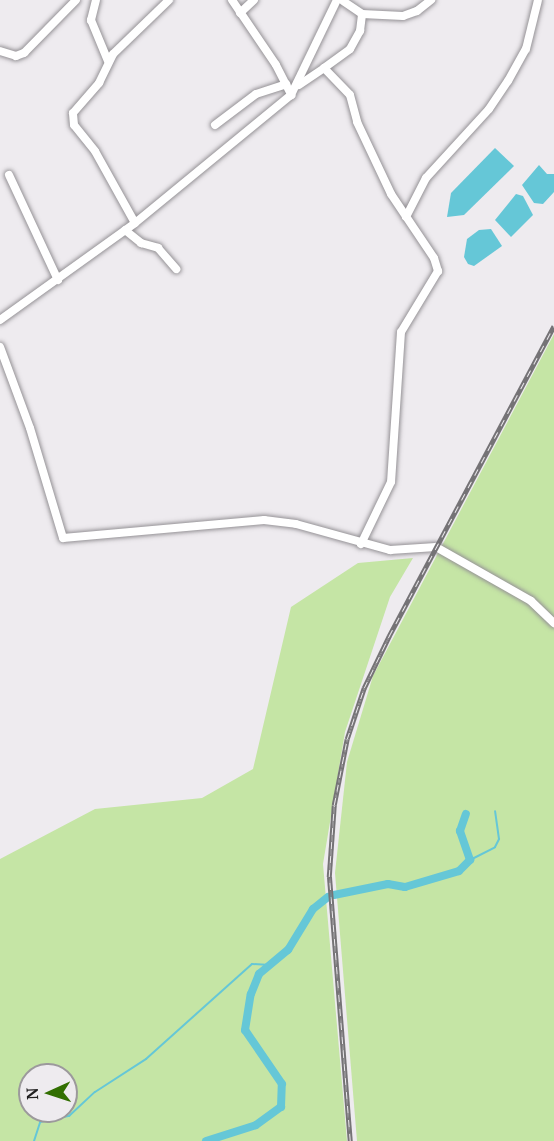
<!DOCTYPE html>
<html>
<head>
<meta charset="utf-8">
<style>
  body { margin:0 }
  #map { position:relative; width:554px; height:1141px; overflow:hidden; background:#eeebef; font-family:"PT Serif",serif }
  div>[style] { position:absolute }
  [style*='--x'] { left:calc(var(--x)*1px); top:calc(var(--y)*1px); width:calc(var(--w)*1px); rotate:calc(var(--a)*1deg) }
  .green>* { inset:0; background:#c5e5a5 }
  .water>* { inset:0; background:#65c7d7 }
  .stream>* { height:2px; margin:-1px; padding:0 1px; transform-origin:1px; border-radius:1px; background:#65c7d7 }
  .canal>* { height:8px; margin:-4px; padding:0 4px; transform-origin:4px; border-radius:4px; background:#65c7d7 }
  .roads { filter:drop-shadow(0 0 2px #959296) drop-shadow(0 0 2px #959296) }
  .street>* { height:8px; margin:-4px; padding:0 4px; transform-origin:4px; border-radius:4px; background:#fff }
  .rail>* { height:4.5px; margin-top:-2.25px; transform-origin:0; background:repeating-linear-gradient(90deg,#eeebef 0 7px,#757376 0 14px); box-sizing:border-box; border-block:2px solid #757376 }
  span { translate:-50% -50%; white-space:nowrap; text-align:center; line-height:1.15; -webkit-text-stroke:6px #eeebef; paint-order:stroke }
  .north { position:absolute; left:18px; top:1063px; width:60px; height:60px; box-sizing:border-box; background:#eeebef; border:2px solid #9c999c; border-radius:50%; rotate:267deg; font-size:16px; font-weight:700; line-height:24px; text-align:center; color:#201f20 }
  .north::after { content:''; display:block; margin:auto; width:21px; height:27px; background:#326f02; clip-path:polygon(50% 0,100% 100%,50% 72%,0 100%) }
</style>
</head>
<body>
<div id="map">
  <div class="green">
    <div style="clip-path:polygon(554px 334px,554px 1141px,357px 1141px,335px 873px,347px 762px,373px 676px)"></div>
    <div style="clip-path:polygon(evenodd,413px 558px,390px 597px,345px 732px,323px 864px,347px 1141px,0 1141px,0 859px,95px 809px,202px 798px,253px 769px,291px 607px,358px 563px,413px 558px,30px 1075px,66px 1075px,66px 1111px,30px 1111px,30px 1075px)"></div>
  </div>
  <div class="water">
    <div style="clip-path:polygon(495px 148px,514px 166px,464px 215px,447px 217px,451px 193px)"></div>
    <div style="clip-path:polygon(539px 165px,547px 174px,554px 174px,554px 192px,543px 204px,534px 203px,522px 185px)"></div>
    <div style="clip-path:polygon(516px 194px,523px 196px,533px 215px,511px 237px,495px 220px)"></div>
    <div style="clip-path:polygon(491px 229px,502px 246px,474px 266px,468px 264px,464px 257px,467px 239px,479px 230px)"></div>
  </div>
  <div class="stream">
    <div style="--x:470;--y:860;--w:28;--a:-27"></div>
    <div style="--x:495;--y:847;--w:9;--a:-63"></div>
    <div style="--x:499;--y:839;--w:28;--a:-98"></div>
    <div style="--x:34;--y:1141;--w:20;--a:-72"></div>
    <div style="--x:40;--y:1122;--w:30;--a:-12"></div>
    <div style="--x:69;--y:1116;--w:35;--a:-43"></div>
    <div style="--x:95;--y:1092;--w:61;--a:-32.9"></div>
    <div style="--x:146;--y:1059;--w:142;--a:-41.9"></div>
    <div style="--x:252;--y:964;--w:18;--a:3"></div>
  </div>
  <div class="canal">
    <div style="--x:334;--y:895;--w:55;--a:-11.5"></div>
    <div style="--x:388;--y:884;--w:17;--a:10"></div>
    <div style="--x:405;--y:887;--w:56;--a:-16.5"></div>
    <div style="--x:459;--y:871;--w:16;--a:-45"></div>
    <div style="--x:470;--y:860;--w:31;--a:-109"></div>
    <div style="--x:460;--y:831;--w:18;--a:-71"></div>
    <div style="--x:206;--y:1141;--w:52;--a:-17.7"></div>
    <div style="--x:256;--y:1125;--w:31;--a:-36"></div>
    <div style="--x:281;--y:1107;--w:23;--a:-88"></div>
    <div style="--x:282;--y:1084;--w:65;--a:-124.4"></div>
    <div style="--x:245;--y:1030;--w:36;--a:-81"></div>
    <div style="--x:251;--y:994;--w:22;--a:-68"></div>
    <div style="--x:259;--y:974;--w:38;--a:-40"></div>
    <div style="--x:288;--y:950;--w:48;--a:-58.6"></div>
    <div style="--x:313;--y:909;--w:19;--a:-39"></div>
  </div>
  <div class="roads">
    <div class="street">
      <div style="--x:96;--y:0;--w:21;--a:104"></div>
      <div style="--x:91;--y:20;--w:44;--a:67.5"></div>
      <div style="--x:232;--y:0;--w:78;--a:55.9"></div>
      <div style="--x:276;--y:65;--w:34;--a:63"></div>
      <div style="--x:343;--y:1;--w:23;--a:34"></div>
      <div style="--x:362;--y:14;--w:41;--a:2.8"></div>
      <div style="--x:403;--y:16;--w:15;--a:-20"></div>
      <div style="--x:417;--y:11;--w:18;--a:-38"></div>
      <div style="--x:240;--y:13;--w:19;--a:-43"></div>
      <div style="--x:0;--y:51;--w:17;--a:17"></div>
      <div style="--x:16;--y:56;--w:9;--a:-21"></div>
      <div style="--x:24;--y:53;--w:74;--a:-45.5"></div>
      <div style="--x:324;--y:68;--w:32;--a:-36"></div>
      <div style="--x:350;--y:49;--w:21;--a:-61"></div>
      <div style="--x:360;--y:31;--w:17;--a:-83"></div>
      <div style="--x:299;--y:85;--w:30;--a:-34"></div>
      <div style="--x:324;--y:68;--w:37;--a:46"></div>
      <div style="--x:350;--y:95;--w:28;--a:75"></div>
      <div style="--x:357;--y:122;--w:80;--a:64.7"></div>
      <div style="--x:391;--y:194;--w:77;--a:56.1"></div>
      <div style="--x:434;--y:258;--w:14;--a:73"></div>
      <div style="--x:438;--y:271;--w:71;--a:121.2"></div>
      <div style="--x:401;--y:332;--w:150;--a:93.8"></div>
      <div style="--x:391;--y:482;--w:69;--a:115.8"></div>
      <div style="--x:215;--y:125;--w:51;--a:-37.1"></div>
      <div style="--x:256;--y:94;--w:32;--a:-18"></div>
      <div style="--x:9;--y:175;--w:116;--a:65"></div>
      <div style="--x:406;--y:217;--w:44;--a:-62.9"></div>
      <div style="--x:426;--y:178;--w:93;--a:-47.6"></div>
      <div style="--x:489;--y:109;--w:34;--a:-56"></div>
      <div style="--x:508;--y:81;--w:37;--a:-61"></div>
      <div style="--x:526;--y:49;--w:50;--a:-76.2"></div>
      <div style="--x:135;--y:223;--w:82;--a:-119.1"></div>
      <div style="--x:95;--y:151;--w:33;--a:-129"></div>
      <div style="--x:74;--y:125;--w:12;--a:-95"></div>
      <div style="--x:73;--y:113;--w:40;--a:-49"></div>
      <div style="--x:99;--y:83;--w:32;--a:-64"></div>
      <div style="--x:113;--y:54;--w:78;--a:-44"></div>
      <div style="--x:125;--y:230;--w:21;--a:39"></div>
      <div style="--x:141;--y:243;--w:18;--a:16"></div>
      <div style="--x:158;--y:248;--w:28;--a:49"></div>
      <div style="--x:0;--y:320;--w:166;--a:-35.7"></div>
      <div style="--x:135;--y:223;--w:202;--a:-39.4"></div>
      <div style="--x:291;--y:95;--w:106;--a:-64.2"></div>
      <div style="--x:0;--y:347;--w:86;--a:69.7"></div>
      <div style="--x:30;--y:428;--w:115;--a:73.3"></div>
      <div style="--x:63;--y:538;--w:202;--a:-5.1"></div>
      <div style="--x:264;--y:520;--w:32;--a:7"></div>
      <div style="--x:296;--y:524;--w:98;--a:15.5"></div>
      <div style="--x:390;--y:550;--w:46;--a:-3.7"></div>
      <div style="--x:436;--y:547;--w:109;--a:29.6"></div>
      <div style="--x:531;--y:601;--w:32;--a:44"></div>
    </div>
  </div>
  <div class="rail">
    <div style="--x:350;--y:1141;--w:265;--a:-94.5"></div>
    <div style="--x:329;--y:877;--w:72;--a:-86"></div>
    <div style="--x:334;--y:805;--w:67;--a:-78.9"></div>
    <div style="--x:347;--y:739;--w:54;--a:-71.6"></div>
    <div style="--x:364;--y:688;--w:58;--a:-64.3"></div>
    <div style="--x:389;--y:636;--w:351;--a:-62"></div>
  </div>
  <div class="north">N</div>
</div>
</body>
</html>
